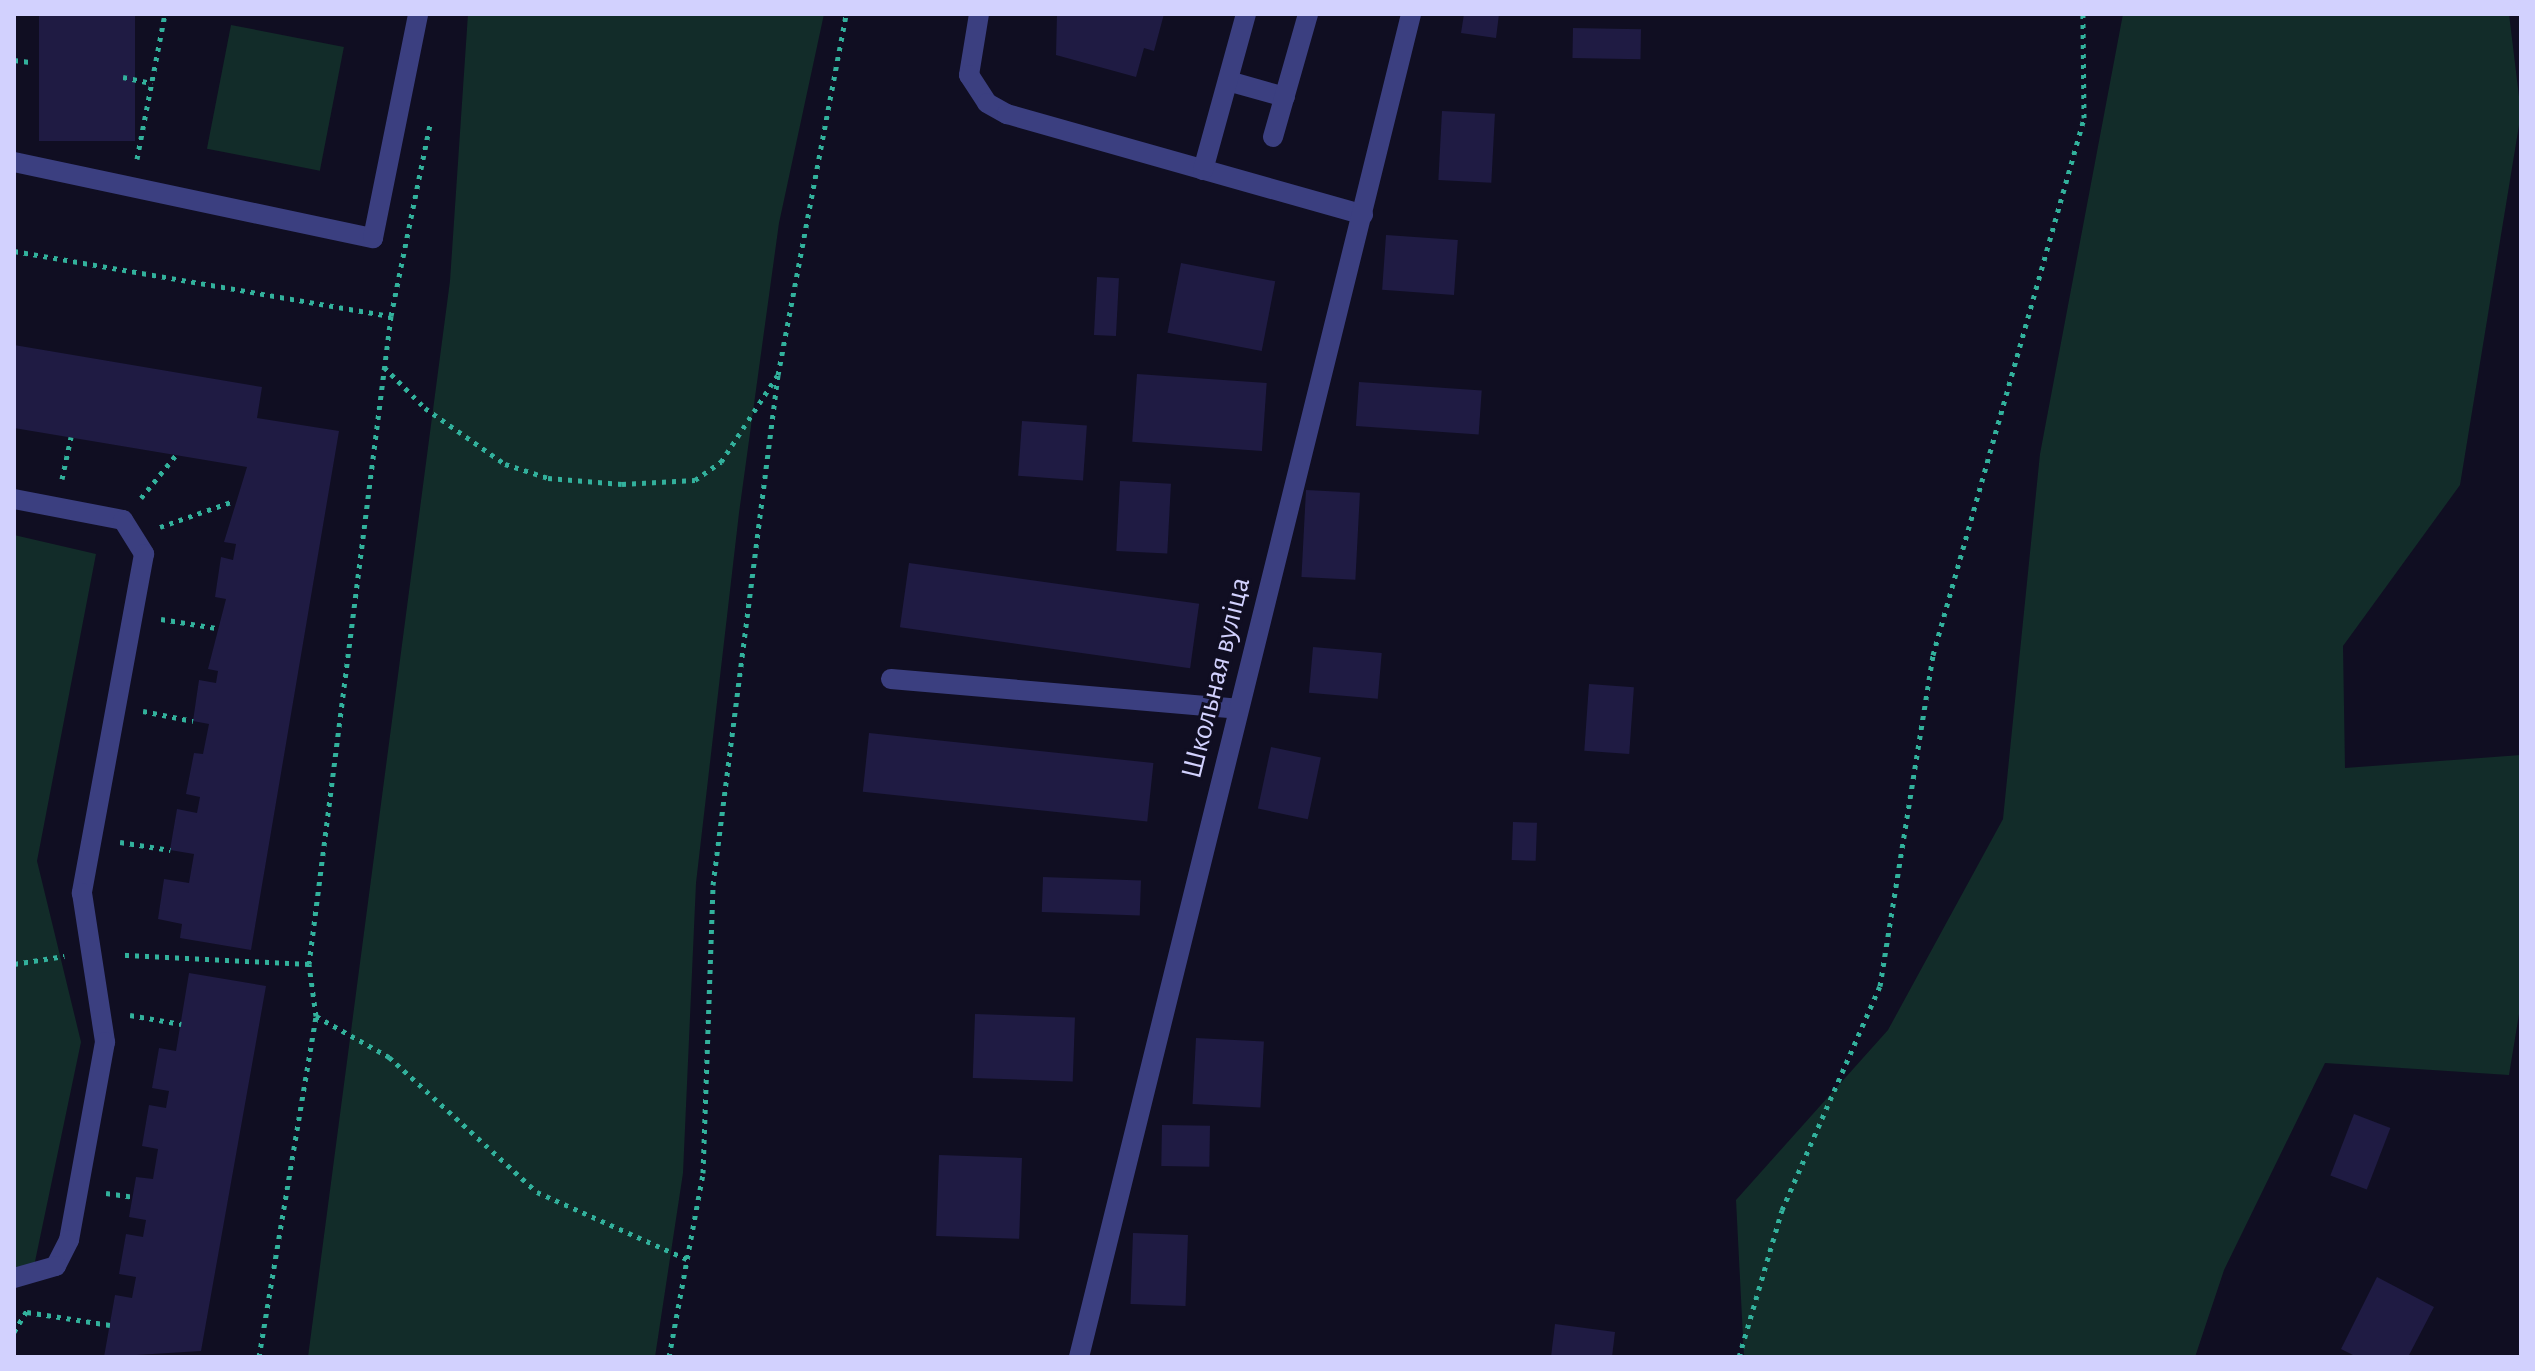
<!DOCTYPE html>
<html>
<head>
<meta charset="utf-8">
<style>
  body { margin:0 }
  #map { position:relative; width:2535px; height:1371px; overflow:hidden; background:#100e22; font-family:"Alegreya Sans",sans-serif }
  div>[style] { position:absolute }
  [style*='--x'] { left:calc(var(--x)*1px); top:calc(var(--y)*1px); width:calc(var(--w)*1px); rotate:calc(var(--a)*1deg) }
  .green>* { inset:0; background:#122c29; transform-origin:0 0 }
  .building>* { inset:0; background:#1f1b43; transform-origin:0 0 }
  .path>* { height:5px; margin-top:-2.5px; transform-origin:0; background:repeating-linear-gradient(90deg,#32b19c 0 4px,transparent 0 10px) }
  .minor>* { height:20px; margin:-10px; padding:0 10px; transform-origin:10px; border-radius:10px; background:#3b3f80 }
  span { translate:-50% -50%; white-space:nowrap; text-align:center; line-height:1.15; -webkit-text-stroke:6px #100e22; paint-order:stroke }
  .street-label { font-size:30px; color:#d2d1fe }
  .frame { position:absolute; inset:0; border:16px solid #d2d1fe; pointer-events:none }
</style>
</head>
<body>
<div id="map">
  <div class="green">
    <div style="clip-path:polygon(468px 14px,824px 14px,779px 223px,739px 513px,696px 883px,683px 1173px,655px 1357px,308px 1357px,450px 281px)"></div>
    <div style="clip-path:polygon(2123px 14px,2509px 14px,2521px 113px,2460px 485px,2343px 646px,2345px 768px,2521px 755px,2521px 1002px,2509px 1075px,2325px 1063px,2224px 1270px,2195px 1357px,1744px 1357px,1736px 1200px,1888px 1030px,2003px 819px,2040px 454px)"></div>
    <div style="left:231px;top:25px;width:115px;height:126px;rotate:11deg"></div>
    <div style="clip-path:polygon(14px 535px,96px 554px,37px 861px,81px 1042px,33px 1271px,14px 1267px)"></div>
  </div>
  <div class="building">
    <div style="left:39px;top:14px;width:96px;height:127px"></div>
    <div style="clip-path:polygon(1057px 14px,1164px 14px,1154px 51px,1144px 48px,1136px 77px,1056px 55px)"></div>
    <div style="clip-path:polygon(1464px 14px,1499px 14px,1496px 38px,1461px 33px)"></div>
    <div style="left:1573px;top:28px;width:68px;height:30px;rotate:1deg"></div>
    <div style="left:1442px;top:111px;width:53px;height:69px;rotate:3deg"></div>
    <div style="left:1386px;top:235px;width:72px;height:55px;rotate:4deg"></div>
    <div style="left:1181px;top:263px;width:96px;height:71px;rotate:11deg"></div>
    <div style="left:1097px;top:277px;width:22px;height:58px;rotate:3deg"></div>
    <div style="clip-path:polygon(14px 345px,262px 387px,257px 418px,339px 431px,251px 950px,180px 938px,182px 924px,158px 919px,164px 879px,189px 883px,194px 854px,170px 850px,177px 809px,197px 813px,200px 797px,186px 794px,194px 753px,203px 754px,209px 724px,193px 721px,199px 680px,216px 683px,218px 671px,208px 669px,226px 599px,215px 597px,221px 557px,233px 560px,236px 544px,224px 542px,247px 467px,14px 428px)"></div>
    <div style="left:1137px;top:374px;width:130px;height:68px;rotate:4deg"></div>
    <div style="left:1359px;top:382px;width:123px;height:44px;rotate:4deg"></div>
    <div style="left:1022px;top:421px;width:65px;height:55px;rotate:4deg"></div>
    <div style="left:1120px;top:481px;width:51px;height:70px;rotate:3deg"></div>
    <div style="left:1306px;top:490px;width:54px;height:87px;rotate:3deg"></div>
    <div style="left:909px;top:563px;width:293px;height:65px;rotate:8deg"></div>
    <div style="left:1313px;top:647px;width:69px;height:46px;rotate:5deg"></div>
    <div style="left:1589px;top:684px;width:45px;height:67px;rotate:4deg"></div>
    <div style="left:869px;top:733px;width:286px;height:59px;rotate:6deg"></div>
    <div style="left:1271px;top:747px;width:51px;height:63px;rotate:12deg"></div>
    <div style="left:1513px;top:822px;width:24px;height:38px;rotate:2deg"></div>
    <div style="left:1043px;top:877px;width:98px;height:35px;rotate:2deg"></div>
    <div style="clip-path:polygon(189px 973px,266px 986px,201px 1351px,104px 1357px,115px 1295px,132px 1298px,136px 1277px,119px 1274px,126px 1234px,143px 1237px,146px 1220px,129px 1217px,136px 1177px,153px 1179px,158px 1149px,142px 1146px,149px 1105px,166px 1108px,169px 1091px,152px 1088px,159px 1048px,176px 1051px)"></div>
    <div style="left:975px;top:1014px;width:100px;height:64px;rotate:2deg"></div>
    <div style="left:1196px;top:1038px;width:68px;height:66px;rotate:3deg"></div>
    <div style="left:2354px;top:1114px;width:39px;height:66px;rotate:21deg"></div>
    <div style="left:1162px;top:1125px;width:48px;height:41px;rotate:1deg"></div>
    <div style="left:939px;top:1155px;width:83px;height:81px;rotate:2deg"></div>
    <div style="left:1133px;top:1233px;width:55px;height:71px;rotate:2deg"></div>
    <div style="clip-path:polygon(2377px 1277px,2434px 1307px,2408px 1357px,2357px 1357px,2341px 1349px)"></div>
    <div style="clip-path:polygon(1555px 1324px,1615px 1332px,1612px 1357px,1551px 1357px)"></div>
  </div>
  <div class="path">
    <div style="--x:14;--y:60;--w:16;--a:7"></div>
    <div style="--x:123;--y:77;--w:30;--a:12"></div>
    <div style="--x:137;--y:159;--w:148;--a:-79.1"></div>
    <div style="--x:14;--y:251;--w:383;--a:9.8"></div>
    <div style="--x:391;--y:316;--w:653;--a:97.21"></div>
    <div style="--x:309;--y:964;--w:187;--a:-177.2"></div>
    <div style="--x:391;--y:316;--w:195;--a:-78.5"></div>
    <div style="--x:384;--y:367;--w:58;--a:45"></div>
    <div style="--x:425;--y:408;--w:98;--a:35"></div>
    <div style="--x:505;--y:464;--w:45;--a:18"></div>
    <div style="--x:548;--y:478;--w:74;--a:4.6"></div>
    <div style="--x:622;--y:484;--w:73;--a:-3.1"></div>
    <div style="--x:695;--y:480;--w:32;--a:-35"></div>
    <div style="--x:721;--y:462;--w:103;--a:-56.9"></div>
    <div style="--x:62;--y:479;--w:43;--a:-77.9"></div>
    <div style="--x:141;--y:498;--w:55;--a:-50.9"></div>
    <div style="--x:160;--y:527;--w:75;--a:-19.4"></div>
    <div style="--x:161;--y:619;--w:56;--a:9.3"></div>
    <div style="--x:143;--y:711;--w:51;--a:11.3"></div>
    <div style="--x:120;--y:842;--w:51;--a:9.1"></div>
    <div style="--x:14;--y:964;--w:51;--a:-9.1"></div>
    <div style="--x:130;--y:1015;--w:52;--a:10"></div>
    <div style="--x:316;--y:1016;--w:84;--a:29.3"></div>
    <div style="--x:389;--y:1057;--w:200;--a:42.4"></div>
    <div style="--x:537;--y:1192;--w:167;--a:24.1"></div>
    <div style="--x:106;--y:1193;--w:27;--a:8"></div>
    <div style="--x:27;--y:1312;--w:84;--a:8.9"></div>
    <div style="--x:14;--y:1332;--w:27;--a:-59"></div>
    <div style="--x:259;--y:1357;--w:346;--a:-80.5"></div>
    <div style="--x:316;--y:1016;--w:52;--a:-97.7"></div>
    <div style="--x:669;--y:1357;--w:187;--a:-79.5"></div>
    <div style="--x:703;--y:1173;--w:288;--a:-88"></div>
    <div style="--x:713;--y:885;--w:514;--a:-82.74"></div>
    <div style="--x:778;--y:375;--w:367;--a:-79.3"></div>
    <div style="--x:1739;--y:1357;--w:153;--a:-73.7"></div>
    <div style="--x:1782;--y:1210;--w:244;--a:-66.4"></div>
    <div style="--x:1880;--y:986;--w:335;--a:-80.9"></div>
    <div style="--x:1933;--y:655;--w:558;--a:-74.29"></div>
    <div style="--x:2084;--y:118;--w:104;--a:-90.6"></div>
  </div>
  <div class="minor">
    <div style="--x:979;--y:14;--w:62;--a:99.3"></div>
    <div style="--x:969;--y:75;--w:33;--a:57"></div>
    <div style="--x:987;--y:103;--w:23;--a:29"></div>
    <div style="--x:1007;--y:114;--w:370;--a:15.8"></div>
    <div style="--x:1228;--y:81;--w:59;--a:15.7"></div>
    <div style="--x:1273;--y:137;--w:128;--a:-74.1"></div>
    <div style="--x:14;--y:162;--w:367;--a:12"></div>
    <div style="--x:373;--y:238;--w:228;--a:-78.6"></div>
    <div style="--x:1203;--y:170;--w:162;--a:-74.6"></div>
    <div style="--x:14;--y:499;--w:111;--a:10.9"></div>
    <div style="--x:123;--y:520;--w:40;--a:58"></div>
    <div style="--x:144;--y:554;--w:345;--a:100.4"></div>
    <div style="--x:82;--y:893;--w:151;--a:81.2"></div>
    <div style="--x:105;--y:1042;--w:201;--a:100.3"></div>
    <div style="--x:69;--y:1240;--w:29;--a:117"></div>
    <div style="--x:56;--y:1266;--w:44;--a:164.1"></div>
    <div style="--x:891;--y:679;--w:348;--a:4.9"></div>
    <div style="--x:1079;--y:1357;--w:1383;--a:-76.11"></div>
  </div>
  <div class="street-label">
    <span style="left:1216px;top:678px;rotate:-76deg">Школьная вуліца</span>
  </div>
  <div class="frame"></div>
</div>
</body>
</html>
